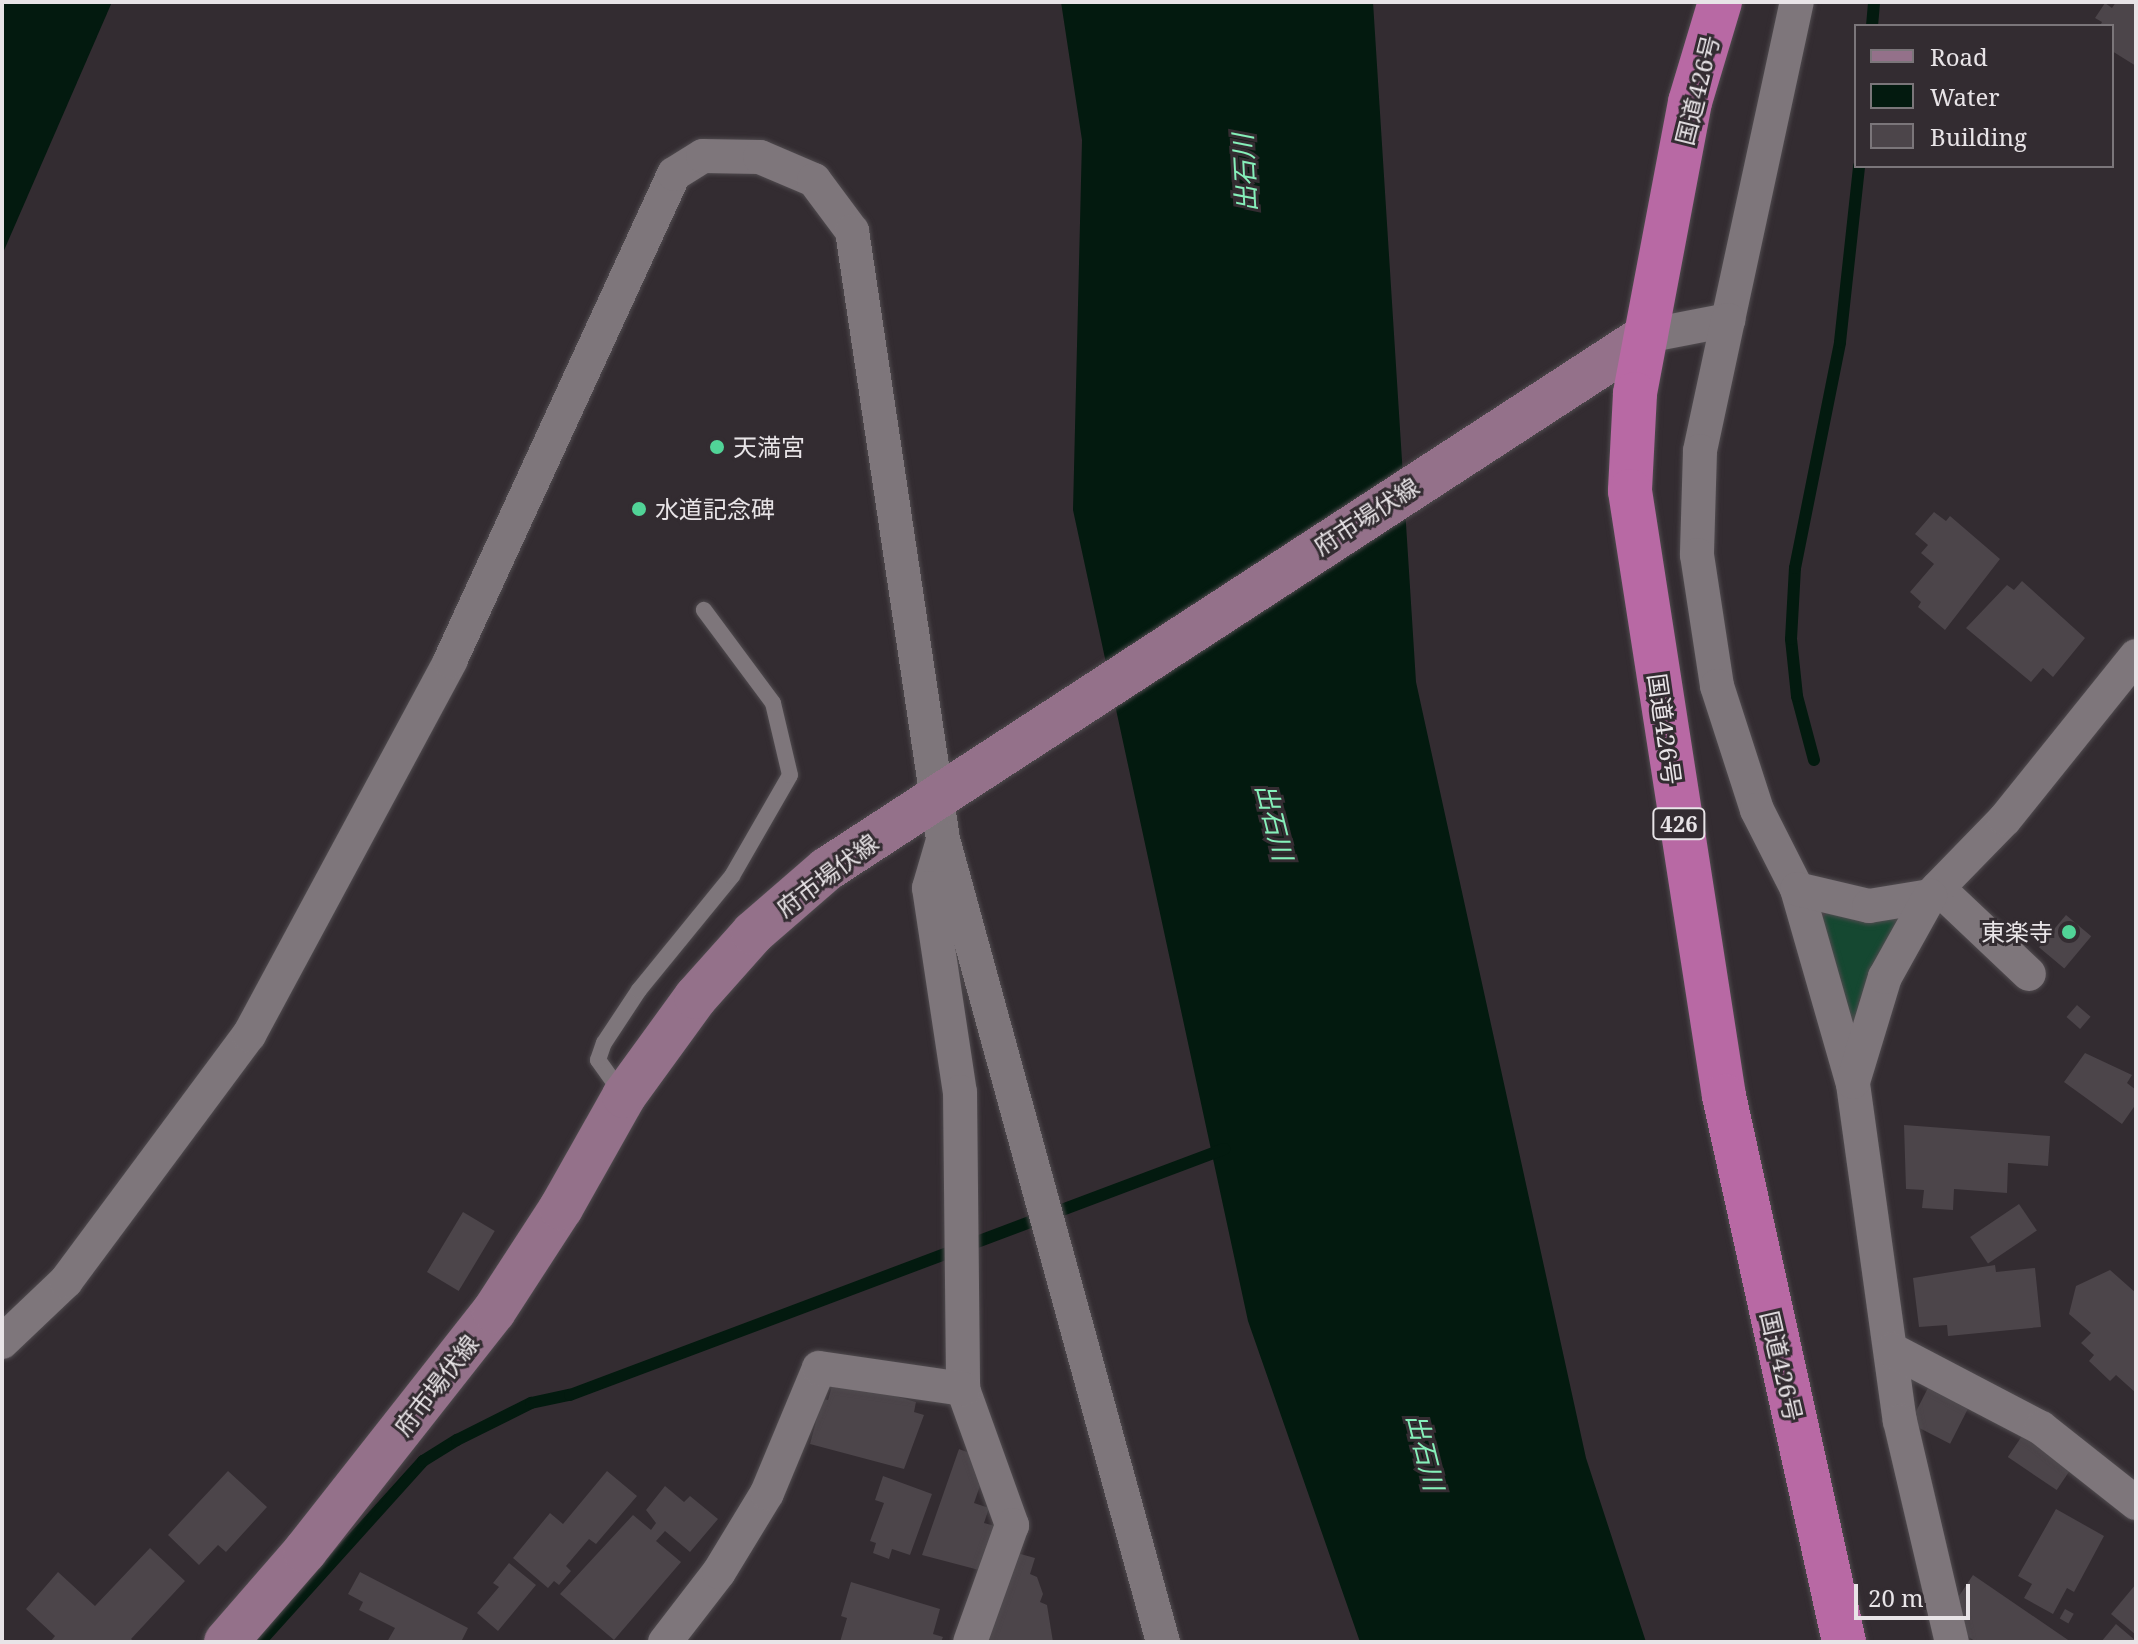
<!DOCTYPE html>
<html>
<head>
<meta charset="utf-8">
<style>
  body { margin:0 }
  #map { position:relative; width:2138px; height:1644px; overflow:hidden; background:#332c31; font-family:"Noto Serif","Noto Sans JP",serif }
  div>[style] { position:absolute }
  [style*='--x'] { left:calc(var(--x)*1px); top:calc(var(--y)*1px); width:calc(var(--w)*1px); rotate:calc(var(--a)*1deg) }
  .green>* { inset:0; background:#154831 }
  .water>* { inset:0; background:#031a0f }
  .stream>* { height:12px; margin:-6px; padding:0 6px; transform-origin:6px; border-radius:6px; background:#031a0f }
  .building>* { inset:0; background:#4c454a; transform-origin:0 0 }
  .roads { filter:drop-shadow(0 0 2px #504b4f) drop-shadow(0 0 2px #504b4f) }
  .service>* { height:16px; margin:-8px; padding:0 8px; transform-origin:8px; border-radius:8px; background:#7e767b }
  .minor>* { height:34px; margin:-17px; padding:0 17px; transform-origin:17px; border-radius:17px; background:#7e767b }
  .secondary>* { height:44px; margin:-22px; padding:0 22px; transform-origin:22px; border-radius:22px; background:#94718a }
  .trunk>* { height:44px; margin:-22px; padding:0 22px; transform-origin:22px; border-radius:22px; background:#b869a4 }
  .dots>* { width:22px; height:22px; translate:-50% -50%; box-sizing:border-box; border:4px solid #332c31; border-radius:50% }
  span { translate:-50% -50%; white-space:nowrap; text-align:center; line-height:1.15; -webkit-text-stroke:6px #332c31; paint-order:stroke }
  .shield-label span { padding:2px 6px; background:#332c31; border:2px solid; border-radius:6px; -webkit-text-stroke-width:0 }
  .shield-label { font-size:22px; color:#e8e4e7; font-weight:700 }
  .street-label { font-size:24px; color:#e8e4e7 }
  .poi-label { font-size:24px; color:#e8e4e7 }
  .left { translate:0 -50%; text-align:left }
  .right { translate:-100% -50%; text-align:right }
  .water-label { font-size:26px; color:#86f0ba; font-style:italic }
  .frame { position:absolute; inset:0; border:4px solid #e8e4e7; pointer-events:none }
  .legend { position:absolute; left:1854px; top:24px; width:260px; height:144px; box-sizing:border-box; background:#332c31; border:2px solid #7b767a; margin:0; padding:10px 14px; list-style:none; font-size:24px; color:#e8e4e7 }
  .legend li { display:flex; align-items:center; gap:16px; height:40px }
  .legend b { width:40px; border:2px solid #7b767a }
  .scale { position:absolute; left:1854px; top:1584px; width:116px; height:36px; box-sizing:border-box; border:4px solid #e8e4e7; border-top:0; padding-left:10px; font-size:24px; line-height:28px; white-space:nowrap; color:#e8e4e7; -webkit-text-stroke:6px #332c31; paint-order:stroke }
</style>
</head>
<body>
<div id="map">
  <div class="green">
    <div style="clip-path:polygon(1826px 913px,1900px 916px,1859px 1001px,1854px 1030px,1822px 919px)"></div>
  </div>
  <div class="water">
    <div style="clip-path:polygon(2px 2px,112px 2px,2px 255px)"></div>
    <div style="clip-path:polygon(1061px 2px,1373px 2px,1416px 682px,1586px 1458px,1646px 1642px,1360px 1642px,1248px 1321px,1073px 510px,1082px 140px)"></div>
  </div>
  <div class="stream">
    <div style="--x:1872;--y:26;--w:24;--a:-85"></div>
    <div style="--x:1814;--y:760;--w:66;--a:-104.9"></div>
    <div style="--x:1797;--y:696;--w:57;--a:-96"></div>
    <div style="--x:1791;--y:639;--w:71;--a:-86.8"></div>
    <div style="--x:1795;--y:568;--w:230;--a:-78.7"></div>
    <div style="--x:1840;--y:342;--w:177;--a:-83.8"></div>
    <div style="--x:260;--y:1642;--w:244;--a:-48"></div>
    <div style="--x:423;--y:1461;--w:40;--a:-32"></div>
    <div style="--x:457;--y:1440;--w:83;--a:-26.6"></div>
    <div style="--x:531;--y:1403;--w:40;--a:-12"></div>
    <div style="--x:570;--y:1395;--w:699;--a:-20.61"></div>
  </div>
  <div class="building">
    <div style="clip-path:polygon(2116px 2px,2136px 2px,2136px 66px,2112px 51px,2112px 26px,2100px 26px,2102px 22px,2095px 18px,2105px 3px,2112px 8px)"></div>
    <div style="clip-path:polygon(1934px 512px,1946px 521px,1950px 516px,2000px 559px,1945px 630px,1918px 607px,1921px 602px,1910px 592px,1934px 564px,1921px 553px,1928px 545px,1915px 534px)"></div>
    <div style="clip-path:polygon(2022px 581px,2085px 638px,2053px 677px,2043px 668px,2031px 682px,1966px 628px,2007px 585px,2014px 590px)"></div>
    <div style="left:2066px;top:915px;width:33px;height:42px;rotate:40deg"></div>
    <div style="left:2077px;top:1005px;width:18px;height:16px;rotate:41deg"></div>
    <div style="clip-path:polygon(2085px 1053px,2132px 1075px,2127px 1083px,2136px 1090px,2136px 1104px,2122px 1124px,2064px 1082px)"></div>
    <div style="clip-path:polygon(1904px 1125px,2050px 1136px,2048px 1166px,2008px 1163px,2007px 1193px,1954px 1189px,1953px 1210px,1922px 1208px,1924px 1190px,1906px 1189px)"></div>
    <div style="left:2019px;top:1204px;width:32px;height:59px;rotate:56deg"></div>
    <div style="left:463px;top:1212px;width:37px;height:70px;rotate:31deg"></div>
    <div style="clip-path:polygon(1995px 1265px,1996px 1272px,2035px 1268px,2041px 1327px,1948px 1336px,1947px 1325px,1919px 1327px,1913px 1278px)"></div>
    <div style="clip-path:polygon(2110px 1270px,2136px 1293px,2136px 1393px,2116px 1375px,2110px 1381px,2089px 1361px,2094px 1355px,2081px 1343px,2091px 1333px,2069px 1314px,2076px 1286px)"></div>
    <div style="clip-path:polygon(834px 1379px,916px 1402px,914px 1412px,924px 1415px,904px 1469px,810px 1444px,822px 1399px,828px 1400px)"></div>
    <div style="left:1930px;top:1384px;width:45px;height:44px;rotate:27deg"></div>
    <div style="left:2024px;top:1433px;width:59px;height:29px;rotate:34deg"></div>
    <div style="clip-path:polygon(959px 1449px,972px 1454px,981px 1483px,974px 1503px,989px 1508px,984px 1523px,995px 1526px,979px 1570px,922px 1555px)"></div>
    <div style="clip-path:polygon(228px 1471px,267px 1507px,226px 1552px,218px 1545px,199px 1565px,168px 1535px)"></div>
    <div style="clip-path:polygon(607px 1471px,637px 1496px,596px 1544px,589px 1539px,566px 1566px,571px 1571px,559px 1585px,554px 1581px,548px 1588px,513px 1558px,550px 1513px,563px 1524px)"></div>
    <div style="clip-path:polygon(883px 1476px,932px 1494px,910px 1555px,892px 1549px,889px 1559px,873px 1553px,876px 1543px,870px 1541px,884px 1503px,875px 1500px)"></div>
    <div style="clip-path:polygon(665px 1486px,684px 1502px,690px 1496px,718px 1519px,690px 1552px,665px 1531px,656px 1541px,681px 1562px,614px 1640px,560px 1594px,633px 1515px,651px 1530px,656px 1523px,646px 1510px)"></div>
    <div style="clip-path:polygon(2056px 1509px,2104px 1536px,2074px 1592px,2067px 1588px,2053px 1614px,2024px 1598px,2032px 1584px,2018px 1576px)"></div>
    <div style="clip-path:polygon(150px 1548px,185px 1581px,131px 1639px,135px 1642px,50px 1642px,55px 1636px,26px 1609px,58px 1572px,95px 1606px)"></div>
    <div style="clip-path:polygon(1013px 1552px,1035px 1558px,1030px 1574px,1037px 1577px,1043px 1594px,1040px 1602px,1047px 1605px,1053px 1642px,981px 1642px)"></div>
    <div style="clip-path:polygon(509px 1563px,536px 1585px,498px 1631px,477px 1613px,499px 1587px,493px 1583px)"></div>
    <div style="clip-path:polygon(360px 1572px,468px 1628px,461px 1642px,387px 1642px,395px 1628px,359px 1610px,363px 1602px,348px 1594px)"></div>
    <div style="clip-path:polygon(1973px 1575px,2071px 1642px,1976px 1642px,1960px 1631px,1953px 1605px)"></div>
    <div style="clip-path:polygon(851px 1582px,940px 1609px,933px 1634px,943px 1637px,941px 1642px,840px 1642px,847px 1618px,841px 1616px)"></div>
    <div style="clip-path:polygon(2136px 1584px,2136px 1635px,2111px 1614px)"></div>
    <div style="left:2065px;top:1609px;width:10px;height:11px;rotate:29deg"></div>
    <div style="clip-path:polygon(2116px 1624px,2136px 1641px,2136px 1642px,2101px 1642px)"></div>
  </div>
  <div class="roads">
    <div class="service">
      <div style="--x:623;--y:1095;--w:43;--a:-125.5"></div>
      <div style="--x:598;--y:1060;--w:18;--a:-71"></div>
      <div style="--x:604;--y:1043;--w:64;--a:-56.6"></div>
      <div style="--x:639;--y:990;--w:147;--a:-50.8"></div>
      <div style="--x:732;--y:876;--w:116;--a:-60.1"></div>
      <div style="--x:790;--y:775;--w:74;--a:-103.3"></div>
      <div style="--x:773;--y:703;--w:116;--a:-126.6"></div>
    </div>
    <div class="minor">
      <div style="--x:1728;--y:320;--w:325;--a:-77.8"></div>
      <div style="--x:1646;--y:336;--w:84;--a:-11"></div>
      <div style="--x:1728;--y:320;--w:134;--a:102.1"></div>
      <div style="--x:1700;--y:451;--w:104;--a:91.7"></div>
      <div style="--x:1697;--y:555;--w:133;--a:81.3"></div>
      <div style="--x:1717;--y:686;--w:130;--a:72.1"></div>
      <div style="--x:1757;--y:810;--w:89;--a:63.1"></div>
      <div style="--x:1797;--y:889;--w:203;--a:74"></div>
      <div style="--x:1853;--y:1084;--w:340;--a:82.1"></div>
      <div style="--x:1900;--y:1421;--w:227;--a:76.8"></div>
      <div style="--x:943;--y:840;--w:50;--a:106.3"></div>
      <div style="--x:929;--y:888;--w:206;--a:81.4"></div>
      <div style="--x:960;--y:1092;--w:297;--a:89.4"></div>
      <div style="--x:963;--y:1389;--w:145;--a:70.2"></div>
      <div style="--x:1012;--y:1525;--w:124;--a:109.7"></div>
      <div style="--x:1938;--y:888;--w:125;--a:43.4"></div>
      <div style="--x:1797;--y:889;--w:74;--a:13.3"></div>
      <div style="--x:1869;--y:906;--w:62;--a:-9.3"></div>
      <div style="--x:1930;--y:896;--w:107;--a:-45.8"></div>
      <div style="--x:2005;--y:819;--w:209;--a:-51.2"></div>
      <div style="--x:1853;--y:1082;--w:110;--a:-73.1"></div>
      <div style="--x:1885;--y:977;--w:93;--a:-60.9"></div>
      <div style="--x:2;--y:1342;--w:88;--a:-43.6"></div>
      <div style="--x:66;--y:1281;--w:307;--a:-53.4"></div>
      <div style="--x:249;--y:1035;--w:425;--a:-61.7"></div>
      <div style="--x:450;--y:661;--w:536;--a:-65.3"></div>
      <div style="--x:674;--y:174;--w:34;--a:-32"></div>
      <div style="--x:703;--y:156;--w:57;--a:1"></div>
      <div style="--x:760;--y:157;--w:59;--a:23.1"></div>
      <div style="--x:814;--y:180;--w:64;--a:53.3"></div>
      <div style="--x:852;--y:231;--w:615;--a:81.49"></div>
      <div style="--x:943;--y:839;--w:833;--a:74.68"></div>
      <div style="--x:1892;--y:1350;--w:168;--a:27.6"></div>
      <div style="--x:2041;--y:1428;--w:121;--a:38.3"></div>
      <div style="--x:665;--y:1642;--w:88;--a:-52.4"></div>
      <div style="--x:719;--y:1572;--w:92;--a:-58.7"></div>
      <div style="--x:767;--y:1493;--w:135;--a:-67.4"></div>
      <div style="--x:819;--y:1368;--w:146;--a:8.3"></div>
    </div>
    <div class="secondary">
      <div style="--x:226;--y:1642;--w:121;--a:-49"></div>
      <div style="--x:305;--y:1551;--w:305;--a:-51.8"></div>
      <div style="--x:494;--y:1311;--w:123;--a:-57"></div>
      <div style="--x:561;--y:1208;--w:129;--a:-60.6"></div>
      <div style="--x:624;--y:1096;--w:122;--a:-54"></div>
      <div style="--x:696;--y:997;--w:86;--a:-48.3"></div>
      <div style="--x:753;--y:933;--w:98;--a:-40.9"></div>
      <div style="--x:827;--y:869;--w:977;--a:-33.06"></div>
    </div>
    <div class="trunk">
      <div style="--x:1720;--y:2;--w:104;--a:106.7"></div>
      <div style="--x:1690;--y:102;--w:297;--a:100.7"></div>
      <div style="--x:1635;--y:394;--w:97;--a:93"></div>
      <div style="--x:1630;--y:491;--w:612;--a:81.17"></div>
      <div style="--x:1724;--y:1096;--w:559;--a:77.6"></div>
    </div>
  </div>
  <div class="dots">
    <div style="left:717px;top:447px;background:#51d397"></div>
    <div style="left:639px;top:509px;background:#51d397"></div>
    <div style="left:2069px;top:932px;background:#51d397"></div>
  </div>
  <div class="shield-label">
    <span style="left:1679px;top:824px">426</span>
  </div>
  <div class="street-label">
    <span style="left:1697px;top:90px;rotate:-76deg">国道426号</span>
    <span style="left:1366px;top:516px;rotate:-33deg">府市場伏線</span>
    <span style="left:1665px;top:729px;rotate:82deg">国道426号</span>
    <span style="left:827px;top:875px;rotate:-37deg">府市場伏線</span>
    <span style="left:1782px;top:1366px;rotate:77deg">国道426号</span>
    <span style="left:436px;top:1385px;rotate:-52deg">府市場伏線</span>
  </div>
  <div class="poi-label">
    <span class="left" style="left:733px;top:447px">天満宮</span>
    <span class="left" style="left:655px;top:509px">水道記念碑</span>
    <span class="right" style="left:2053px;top:932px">東楽寺</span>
  </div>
  <div class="water-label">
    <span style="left:1245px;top:173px;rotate:-93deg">出石川</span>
    <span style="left:1274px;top:822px;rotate:76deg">出石川</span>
    <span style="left:1425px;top:1452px;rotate:76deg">出石川</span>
  </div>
  <div class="frame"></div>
  <ul class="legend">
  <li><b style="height:10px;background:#94718a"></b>Road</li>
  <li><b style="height:22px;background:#031a0f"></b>Water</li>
  <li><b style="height:22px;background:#4c454a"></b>Building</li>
  </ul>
  <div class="scale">20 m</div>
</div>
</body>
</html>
